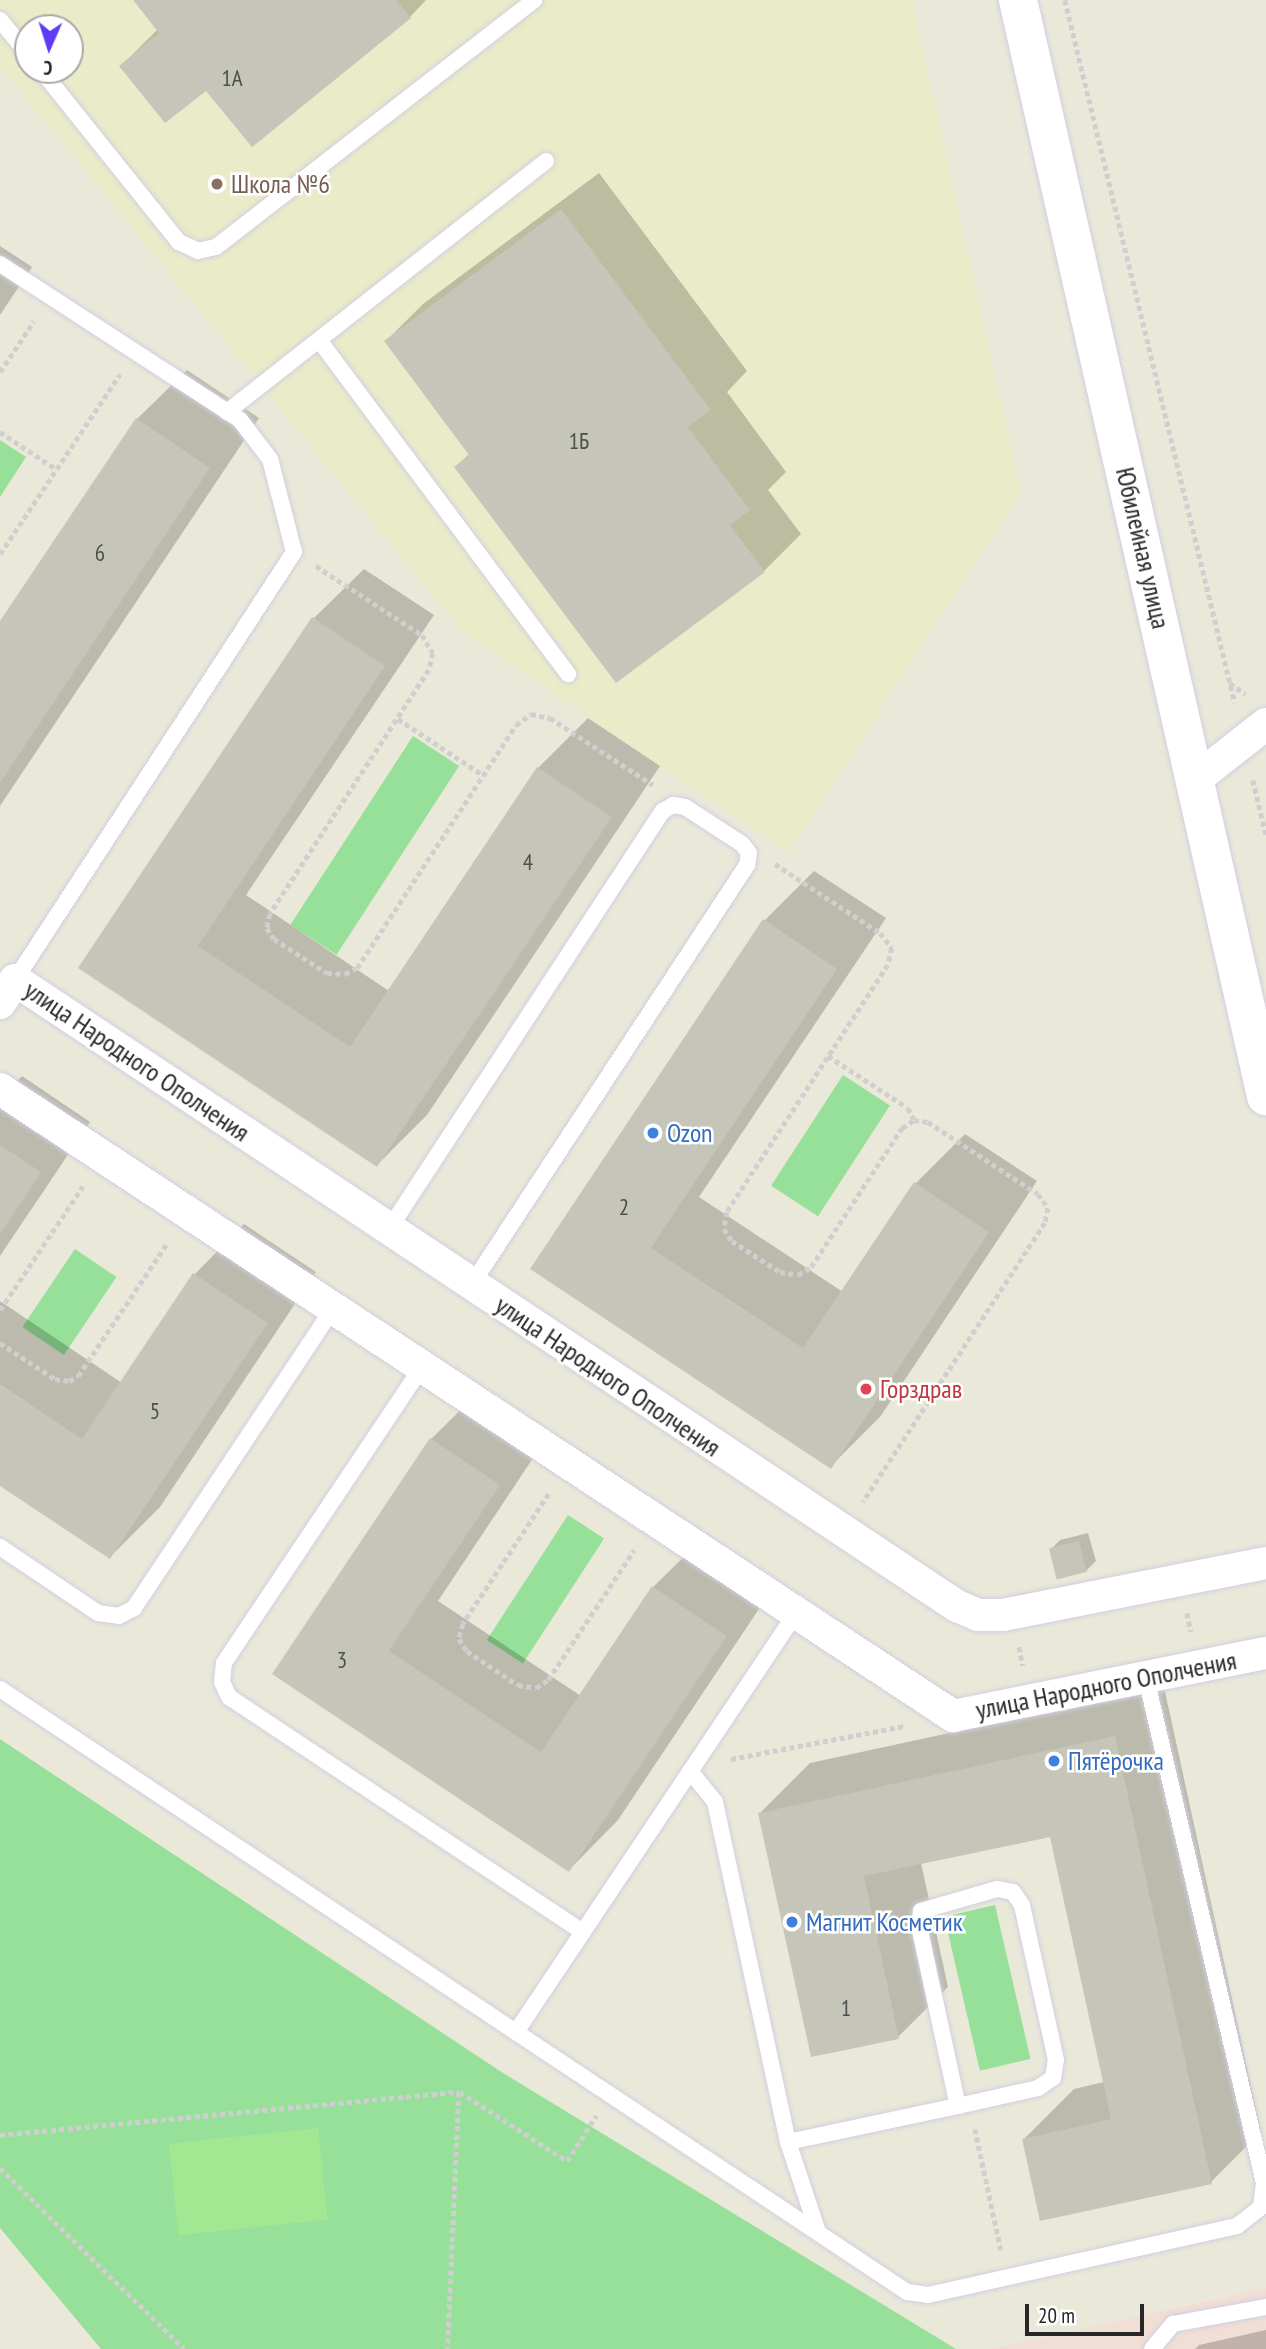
<!DOCTYPE html>
<html>
<head>
<meta charset="utf-8">
<style>
  body { margin:0 }
  #map { position:relative; width:1266px; height:2349px; overflow:hidden; background:#eae9d9; font-family:"PT Sans Narrow",sans-serif }
  div>[style] { position:absolute }
  [style*='--x'] { left:calc(var(--x)*1px); top:calc(var(--y)*1px); width:calc(var(--w)*1px); rotate:calc(var(--a)*1deg) }
  .education>* { inset:0; background:#eaebc8 }
  .medical>* { inset:0; background:#f1dfd6 }
  .green>* { inset:0; background:#96e099; transform-origin:0 0 }
  .pitch>* { inset:0; background:#a2e792; transform-origin:0 0 }
  .shadow>* { inset:0; background:#0003 }
  .building>* { inset:0; background:#c5c5b9; transform-origin:0 0 }
  .path>* { height:4.5px; margin-top:-2.25px; transform-origin:0; background:repeating-linear-gradient(90deg,#cfcfcf 0 5px,transparent 0 8.5px) }
  .roads { filter:drop-shadow(0 0 2px #d2cee0) drop-shadow(0 0 2px #d2cee0) }
  .lane>* { height:16px; margin:-8px; padding:0 8px; transform-origin:8px; border-radius:8px; background:#fff }
  .street>* { height:32px; margin:-16px; padding:0 16px; transform-origin:16px; border-radius:16px; background:#fff }
  .secondary>* { height:38px; margin:-19px; padding:0 19px; transform-origin:19px; border-radius:19px; background:#fff }
  .dots>* { width:19px; height:19px; translate:-50% -50%; box-sizing:border-box; border:4px solid #fff; border-radius:50% }
  span { translate:-50% -50%; white-space:nowrap; text-align:center; line-height:1.15; -webkit-text-stroke:5px #fff; paint-order:stroke }
  .number-label { font-size:23px; color:#4e4e4c }
  .number-label span { -webkit-text-stroke-width:0 }
  .education-label { font-size:26px; color:#785e54 }
  .left { translate:0 -50%; text-align:left }
  .street-label { font-size:26px; color:#272727 }
  .shop-label { font-size:26px; color:#366cbe }
  .health-label { font-size:26px; color:#be3a42 }
  .north { position:absolute; left:14px; top:14px; width:70px; height:70px; box-sizing:border-box; background:#fff; border:2px solid #a9a9a9; border-radius:50%; rotate:183deg; font-size:19px; font-weight:700; line-height:28px; text-align:center; color:#272727 }
  .north::after { content:''; display:block; margin:auto; width:24px; height:32px; background:#5f3bf4; clip-path:polygon(50% 0,100% 100%,50% 72%,0 100%) }
  .scale { position:absolute; left:1025px; top:2304px; width:119px; height:32px; box-sizing:border-box; border:4px solid #272727; border-top:0; padding-left:9px; font-size:21px; line-height:24px; white-space:nowrap; color:#272727; -webkit-text-stroke:5px #fff; paint-order:stroke }
</style>
</head>
<body>
<div id="map">
  <div class="education">
    <div style="clip-path:polygon(evenodd,0 0,912px 0,1021px 492px,789px 852px,463px 633px,0 66px,0 0,28px 28px,70px 28px,70px 70px,28px 70px,28px 28px)"></div>
  </div>
  <div class="medical">
    <div style="clip-path:polygon(1266px 2288px,1266px 2349px,991px 2349px)"></div>
  </div>
  <div class="green">
    <div style="clip-path:polygon(0 440px,26px 457px,0 497px)"></div>
    <div style="left:413px;top:736px;width:55px;height:225px;rotate:33deg"></div>
    <div style="left:843px;top:1075px;width:56px;height:132px;rotate:33deg"></div>
    <div style="left:75px;top:1249px;width:50px;height:94px;rotate:34deg"></div>
    <div style="left:568px;top:1515px;width:43px;height:149px;rotate:33deg"></div>
    <div style="clip-path:polygon(0 1739px,503px 2073px,956px 2349px,101px 2349px,0 2228px)"></div>
    <div style="left:995px;top:1905px;width:158px;height:52px;rotate:77deg"></div>
  </div>
  <div class="pitch">
    <div style="left:318px;top:2128px;width:92px;height:150px;rotate:84deg"></div>
  </div>
  <div class="shadow">
    <div style="clip-path:polygon(135px 0,426px 0,410px 17px,206px 88px,121px 66px,158px 29px)"></div>
    <div style="clip-path:polygon(599px 173px,747px 371px,727px 392px,786px 472px,768px 490px,801px 534px,764px 571px,456px 467px,470px 453px,386px 341px,423px 304px)"></div>
    <div style="clip-path:polygon(0 246px,32px 267px,0 315px)"></div>
    <div style="clip-path:polygon(187px 370px,259px 418px,0 806px,0 624px,137px 419px)"></div>
    <div style="clip-path:polygon(364px 569px,434px 615px,246px 895px,389px 991px,538px 768px,588px 718px,660px 766px,427px 1115px,377px 1165px,81px 968px,314px 618px)"></div>
    <div style="clip-path:polygon(814px 871px,886px 918px,699px 1197px,843px 1292px,915px 1184px,965px 1134px,1037px 1181px,880px 1417px,831px 1466px,532px 1268px,764px 921px)"></div>
    <div style="clip-path:polygon(22px 1076px,90px 1122px,0 1256px,0 1098px)"></div>
    <div style="clip-path:polygon(244px 1224px,316px 1272px,160px 1507px,110px 1557px,0 1484px,0 1301px,122px 1383px,195px 1274px)"></div>
    <div style="clip-path:polygon(481px 1390px,549px 1434px,438px 1601px,581px 1696px,653px 1587px,703px 1538px,775px 1585px,618px 1820px,569px 1870px,274px 1674px,431px 1439px)"></div>
    <div style="clip-path:polygon(1088px 1533px,1096px 1561px,1086px 1571px,1051px 1549px,1060px 1540px)"></div>
    <div style="clip-path:polygon(1164px 1687px,1261px 2132px,1211px 2182px,1024px 2139px,1074px 2089px,1104px 2082px,1051px 1835px,921px 1863px,948px 1987px,898px 2037px,760px 1813px,810px 1763px)"></div>
    <div style="clip-path:polygon(1266px 2330px,1266px 2349px,1195px 2349px,1199px 2345px)"></div>
  </div>
  <div class="building">
    <div style="clip-path:polygon(133px 0,396px 0,411px 18px,252px 147px,206px 91px,165px 123px,119px 66px,159px 33px)"></div>
    <div style="clip-path:polygon(561px 209px,711px 410px,688px 427px,750px 510px,730px 525px,765px 572px,616px 683px,454px 467px,469px 455px,384px 341px)"></div>
    <div style="clip-path:polygon(136px 418px,210px 468px,0 783px,0 621px)"></div>
    <div style="clip-path:polygon(312px 617px,385px 666px,198px 946px,350px 1047px,537px 767px,612px 817px,377px 1167px,78px 968px)"></div>
    <div style="clip-path:polygon(763px 919px,837px 969px,651px 1248px,803px 1348px,914px 1182px,989px 1232px,831px 1469px,530px 1269px)"></div>
    <div style="clip-path:polygon(0 1145px,41px 1172px,0 1234px)"></div>
    <div style="clip-path:polygon(193px 1273px,268px 1323px,110px 1559px,0 1486px,0 1384px,82px 1439px)"></div>
    <div style="clip-path:polygon(430px 1438px,500px 1485px,389px 1651px,541px 1752px,652px 1586px,727px 1636px,569px 1872px,272px 1674px)"></div>
    <div style="left:1079px;top:1541px;width:32px;height:31px;rotate:76deg"></div>
    <div style="clip-path:polygon(1115px 1736px,1212px 2184px,1040px 2221px,1022px 2139px,1111px 2119px,1050px 1837px,864px 1876px,899px 2039px,811px 2057px,758px 1813px)"></div>
  </div>
  <div class="path">
    <div style="--x:1065;--y:0;--w:723;--a:76.41"></div>
    <div style="--x:0;--y:372;--w:61;--a:-56.3"></div>
    <div style="--x:0;--y:432;--w:67;--a:33.5"></div>
    <div style="--x:0;--y:554;--w:216;--a:-56.3"></div>
    <div style="--x:316;--y:566;--w:126;--a:33.1"></div>
    <div style="--x:422;--y:635;--w:21;--a:59"></div>
    <div style="--x:433;--y:653;--w:17;--a:103"></div>
    <div style="--x:429;--y:670;--w:291;--a:123.1"></div>
    <div style="--x:270;--y:914;--w:14;--a:102"></div>
    <div style="--x:267;--y:928;--w:13;--a:58"></div>
    <div style="--x:274;--y:939;--w:63;--a:32.7"></div>
    <div style="--x:327;--y:973;--w:18;--a:3"></div>
    <div style="--x:345;--y:974;--w:13;--a:-27"></div>
    <div style="--x:357;--y:968;--w:290;--a:-56.8"></div>
    <div style="--x:516;--y:725;--w:19;--a:-36"></div>
    <div style="--x:531;--y:714;--w:19;--a:12"></div>
    <div style="--x:550;--y:718;--w:123;--a:33"></div>
    <div style="--x:1230;--y:683;--w:19;--a:35"></div>
    <div style="--x:398;--y:719;--w:102;--a:33.4"></div>
    <div style="--x:1253;--y:780;--w:56;--a:76.5"></div>
    <div style="--x:775;--y:864;--w:126;--a:33.3"></div>
    <div style="--x:880;--y:933;--w:19;--a:51"></div>
    <div style="--x:892;--y:948;--w:17;--a:103"></div>
    <div style="--x:888;--y:965;--w:295;--a:123.1"></div>
    <div style="--x:727;--y:1212;--w:17;--a:100"></div>
    <div style="--x:724;--y:1229;--w:14;--a:56"></div>
    <div style="--x:732;--y:1241;--w:57;--a:32.9"></div>
    <div style="--x:780;--y:1272;--w:18;--a:9"></div>
    <div style="--x:798;--y:1275;--w:15;--a:-32"></div>
    <div style="--x:811;--y:1267;--w:166;--a:-56.8"></div>
    <div style="--x:902;--y:1128;--w:14;--a:-34"></div>
    <div style="--x:914;--y:1120;--w:14;--a:8"></div>
    <div style="--x:928;--y:1122;--w:131;--a:33.2"></div>
    <div style="--x:1038;--y:1194;--w:17;--a:54"></div>
    <div style="--x:1048;--y:1208;--w:15;--a:101"></div>
    <div style="--x:1045;--y:1223;--w:333;--a:123.1"></div>
    <div style="--x:828;--y:1056;--w:95;--a:33"></div>
    <div style="--x:908;--y:1108;--w:13;--a:63"></div>
    <div style="--x:0;--y:1310;--w:149;--a:-56.2"></div>
    <div style="--x:0;--y:1343;--w:66;--a:33.2"></div>
    <div style="--x:55;--y:1379;--w:14;--a:8"></div>
    <div style="--x:69;--y:1381;--w:10;--a:-29"></div>
    <div style="--x:78;--y:1376;--w:161;--a:-56.1"></div>
    <div style="--x:549;--y:1494;--w:156;--a:123.5"></div>
    <div style="--x:463;--y:1624;--w:16;--a:105"></div>
    <div style="--x:459;--y:1639;--w:14;--a:56"></div>
    <div style="--x:467;--y:1651;--w:61;--a:33.7"></div>
    <div style="--x:518;--y:1685;--w:18;--a:9"></div>
    <div style="--x:536;--y:1688;--w:14;--a:-34"></div>
    <div style="--x:548;--y:1680;--w:156;--a:-56.5"></div>
    <div style="--x:1187;--y:1613;--w:19;--a:78"></div>
    <div style="--x:1019;--y:1647;--w:19;--a:78"></div>
    <div style="--x:731;--y:1759;--w:176;--a:-10.8"></div>
    <div style="--x:460;--y:2092;--w:127;--a:32.8"></div>
    <div style="--x:567;--y:2161;--w:54;--a:-57.2"></div>
    <div style="--x:975;--y:2129;--w:124;--a:77.9"></div>
    <div style="--x:0;--y:2135;--w:461;--a:-5.4"></div>
    <div style="--x:459;--y:2092;--w:257;--a:92.5"></div>
    <div style="--x:0;--y:2168;--w:258;--a:44.5"></div>
  </div>
  <div class="roads">
    <div class="lane">
      <div style="--x:0;--y:20;--w:44;--a:50.5"></div>
      <div style="--x:41;--y:70;--w:221;--a:51.3"></div>
      <div style="--x:179;--y:242;--w:21;--a:25"></div>
      <div style="--x:198;--y:251;--w:18;--a:-13"></div>
      <div style="--x:216;--y:247;--w:403;--a:-37.8"></div>
      <div style="--x:0;--y:264;--w:286;--a:33"></div>
      <div style="--x:240;--y:420;--w:49;--a:52.4"></div>
      <div style="--x:270;--y:459;--w:96;--a:75.5"></div>
      <div style="--x:294;--y:552;--w:511;--a:123.1"></div>
      <div style="--x:319;--y:340;--w:417;--a:53.3"></div>
      <div style="--x:227;--y:412;--w:406;--a:-38.2"></div>
      <div style="--x:389;--y:1229;--w:500;--a:-56.8"></div>
      <div style="--x:663;--y:811;--w:12;--a:-31"></div>
      <div style="--x:673;--y:805;--w:12;--a:9"></div>
      <div style="--x:685;--y:807;--w:68;--a:33"></div>
      <div style="--x:742;--y:844;--w:11;--a:52"></div>
      <div style="--x:749;--y:853;--w:12;--a:99"></div>
      <div style="--x:747;--y:865;--w:501;--a:123.28"></div>
      <div style="--x:422;--y:1367;--w:356;--a:123.8"></div>
      <div style="--x:224;--y:1663;--w:19;--a:96"></div>
      <div style="--x:222;--y:1682;--w:17;--a:65"></div>
      <div style="--x:229;--y:1697;--w:425;--a:33.6"></div>
      <div style="--x:0;--y:1547;--w:118;--a:34"></div>
      <div style="--x:98;--y:1613;--w:21;--a:8"></div>
      <div style="--x:119;--y:1616;--w:17;--a:-28"></div>
      <div style="--x:134;--y:1608;--w:360;--a:-56.4"></div>
      <div style="--x:0;--y:1689;--w:1089;--a:33.62"></div>
      <div style="--x:907;--y:2292;--w:21;--a:8"></div>
      <div style="--x:928;--y:2295;--w:317;--a:-12.6"></div>
      <div style="--x:1237;--y:2226;--w:31;--a:-38"></div>
      <div style="--x:1261;--y:2207;--w:24;--a:-83"></div>
      <div style="--x:1264;--y:2183;--w:519;--a:-103.15"></div>
      <div style="--x:690;--y:1771;--w:40;--a:51"></div>
      <div style="--x:715;--y:1802;--w:348;--a:77.9"></div>
      <div style="--x:788;--y:2142;--w:95;--a:71.6"></div>
      <div style="--x:516;--y:2032;--w:504;--a:-56.25"></div>
      <div style="--x:788;--y:2142;--w:174;--a:-12"></div>
      <div style="--x:958;--y:2106;--w:82;--a:-12.7"></div>
      <div style="--x:1038;--y:2088;--w:18;--a:-34"></div>
      <div style="--x:1053;--y:2078;--w:18;--a:-81"></div>
      <div style="--x:1056;--y:2060;--w:159;--a:-102.4"></div>
      <div style="--x:1022;--y:1905;--w:16;--a:-125"></div>
      <div style="--x:1013;--y:1892;--w:16;--a:-169"></div>
      <div style="--x:997;--y:1889;--w:79;--a:163.9"></div>
      <div style="--x:921;--y:1911;--w:15;--a:98"></div>
      <div style="--x:919;--y:1926;--w:184;--a:77.8"></div>
      <div style="--x:1152;--y:2349;--w:33;--a:-50"></div>
      <div style="--x:1173;--y:2324;--w:95;--a:-10.4"></div>
    </div>
    <div class="street">
      <div style="--x:1196;--y:779;--w:89;--a:-38.2"></div>
      <div style="--x:0;--y:1003;--w:27;--a:-57"></div>
      <div style="--x:15;--y:980;--w:1131;--a:33.61"></div>
      <div style="--x:957;--y:1606;--w:23;--a:23"></div>
      <div style="--x:978;--y:1615;--w:25;--a:0"></div>
      <div style="--x:1003;--y:1615;--w:268;--a:-11.2"></div>
      <div style="--x:0;--y:1089;--w:1141;--a:33.34"></div>
      <div style="--x:953;--y:1716;--w:319;--a:-11.4"></div>
    </div>
    <div class="secondary">
      <div style="--x:1018;--y:0;--w:1124;--a:77.25"></div>
    </div>
  </div>
  <div class="dots">
    <div style="left:217px;top:184px;background:#8d6e63"></div>
    <div style="left:653px;top:1133px;background:#3f7fe0"></div>
    <div style="left:866px;top:1389px;background:#e0444e"></div>
    <div style="left:1054px;top:1761px;background:#3f7fe0"></div>
    <div style="left:792px;top:1922px;background:#3f7fe0"></div>
  </div>
  <div class="number-label">
    <span style="left:232px;top:78px">1А</span>
    <span style="left:579px;top:441px">1Б</span>
    <span style="left:100px;top:553px">6</span>
    <span style="left:528px;top:862px">4</span>
    <span style="left:624px;top:1207px">2</span>
    <span style="left:155px;top:1411px">5</span>
    <span style="left:342px;top:1660px">3</span>
    <span style="left:846px;top:2008px">1</span>
  </div>
  <div class="education-label">
    <span class="left" style="left:231px;top:184px">Школа №6</span>
  </div>
  <div class="street-label">
    <span style="left:1143px;top:548px;rotate:77deg">Юбилейная улица</span>
    <span style="left:137px;top:1061px;rotate:34deg">улица Народного Ополчения</span>
    <span style="left:608px;top:1376px;rotate:34deg">улица Народного Ополчения</span>
    <span style="left:1106px;top:1685px;rotate:-11deg">улица Народного Ополчения</span>
  </div>
  <div class="shop-label">
    <span class="left" style="left:667px;top:1133px">Ozon</span>
    <span class="left" style="left:1068px;top:1761px">Пятёрочка</span>
    <span class="left" style="left:806px;top:1922px">Магнит Косметик</span>
  </div>
  <div class="health-label">
    <span class="left" style="left:880px;top:1389px">Горздрав</span>
  </div>
  <div class="north">С</div>
  <div class="scale">20 m</div>
</div>
</body>
</html>
